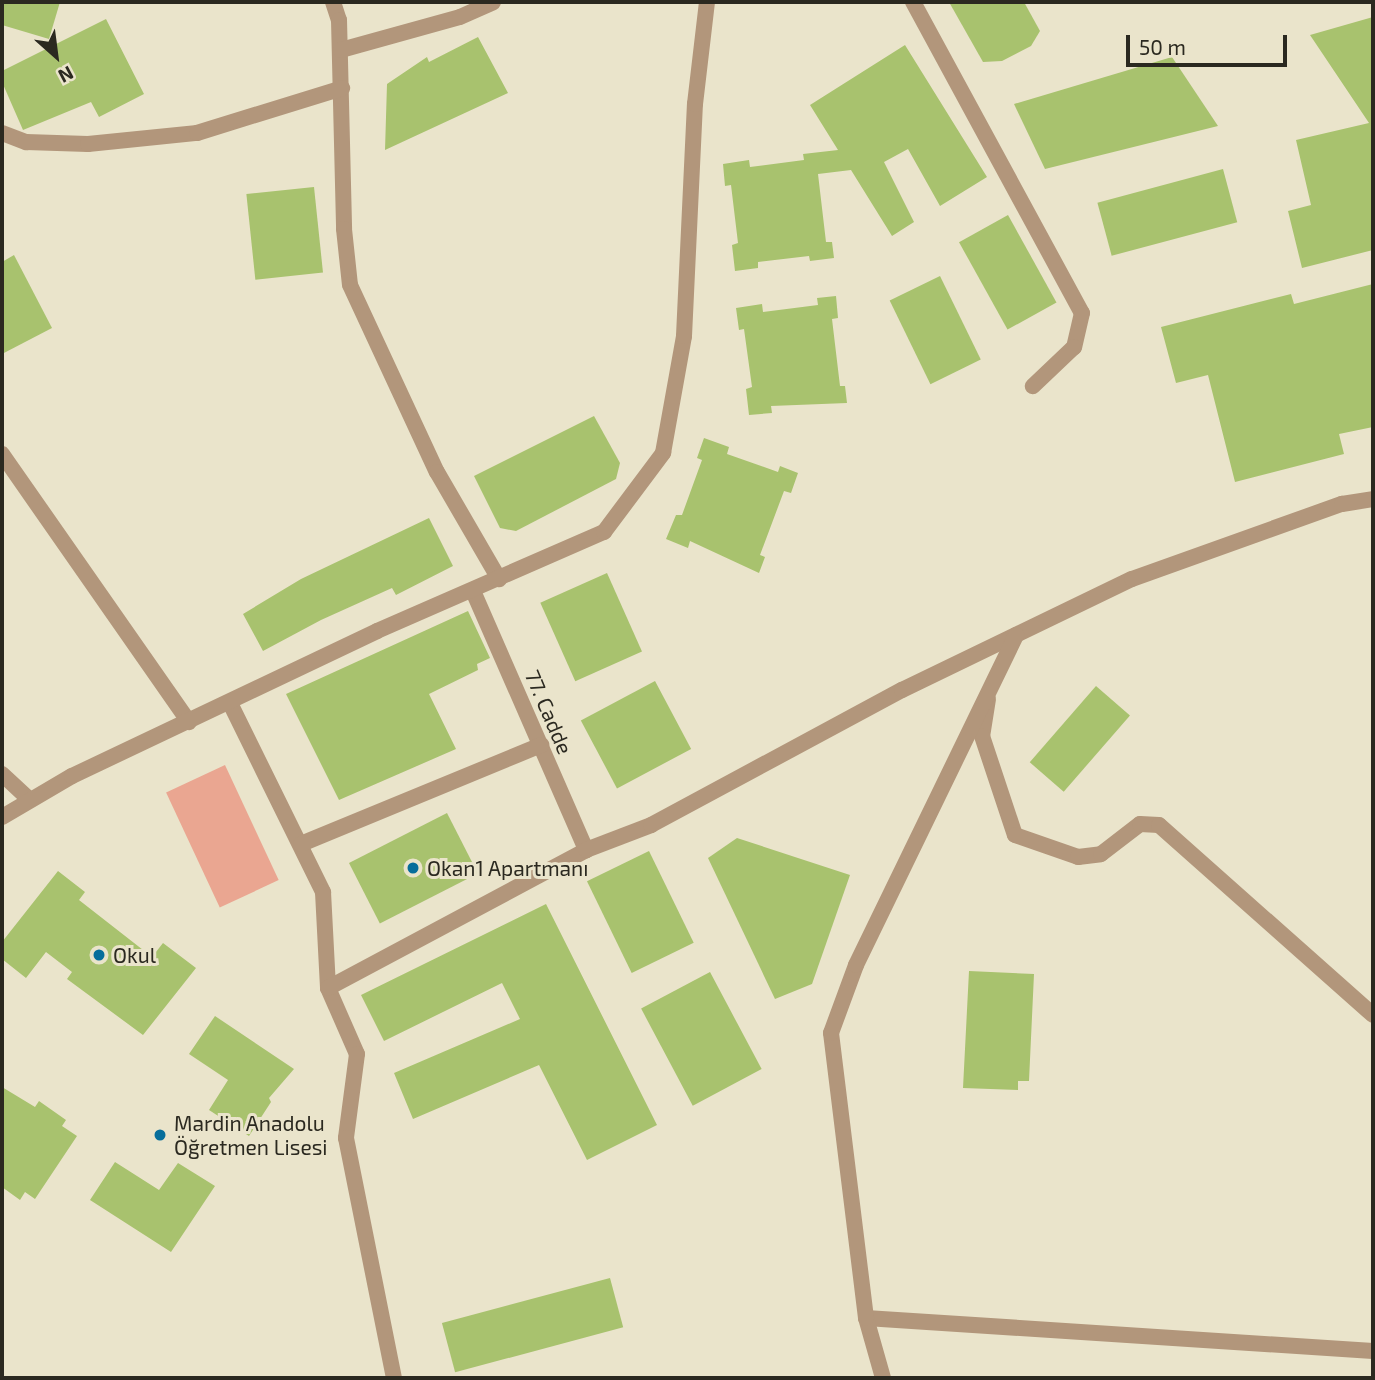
<!DOCTYPE html>
<html>
<head>
<meta charset="utf-8">
<style>
  body { margin:0 }
  #map { position:relative; width:1375px; height:1380px; overflow:hidden; background:#eae4cb; font-family:"Exo 2",sans-serif }
  div>[style] { position:absolute }
  [style*='--x'] { left:calc(var(--x)*1px); top:calc(var(--y)*1px); width:calc(var(--w)*1px); rotate:calc(var(--a)*1deg) }
  .green>* { inset:0; background:#eaa691; transform-origin:0 0 }
  .building>* { inset:0; background:#a8c26e; transform-origin:0 0 }
  .minor>* { height:16px; margin:-8px; padding:0 8px; transform-origin:8px; border-radius:8px; background:#b2967b }
  .dots>* { width:19px; height:19px; translate:-50% -50%; box-sizing:border-box; border:4px solid #eae4cb; border-radius:50% }
  span { translate:-50% -50%; white-space:nowrap; text-align:center; line-height:1.15; -webkit-text-stroke:6px #eae4cb; paint-order:stroke }
  .street-label { font-size:21px; color:#2b2920 }
  .poi-label { font-size:21px; color:#2b2920 }
  .left { translate:0 -50%; text-align:left }
  .frame { position:absolute; inset:0; border:4px solid #2b2920; pointer-events:none }
  .north { position:absolute; left:21px; top:21px; width:70px; height:70px; -webkit-text-stroke:5px #eae4cb; paint-order:stroke; rotate:152deg; font-size:19px; font-weight:700; line-height:28px; text-align:center; color:#2b2920 }
  .north::after { content:''; display:block; margin:auto; width:24px; height:32px; background:#2b2920; clip-path:polygon(50% 0,100% 100%,50% 72%,0 100%) }
  .scale { position:absolute; left:1126px; top:35px; width:161px; height:32px; box-sizing:border-box; border:4px solid #2b2920; border-top:0; padding-left:9px; font-size:21px; line-height:24px; white-space:nowrap; color:#2b2920; -webkit-text-stroke:5px #eae4cb; paint-order:stroke }
</style>
</head>
<body>
<div id="map">
  <div class="green">
    <div style="left:225px;top:765px;width:127px;height:65px;rotate:65deg"></div>
  </div>
  <div class="building">
    <div style="clip-path:polygon(2px 2px,60px 2px,49px 39px,2px 25px)"></div>
    <div style="clip-path:polygon(949px 2px,1024px 2px,1040px 31px,1031px 46px,1002px 61px,983px 62px)"></div>
    <div style="clip-path:polygon(1373px 17px,1373px 250px,1302px 268px,1288px 211px,1311px 205px,1296px 140px,1369px 123px,1310px 35px)"></div>
    <div style="clip-path:polygon(106px 19px,144px 94px,99px 117px,91px 102px,23px 130px,2px 82px,2px 71px)"></div>
    <div style="clip-path:polygon(478px 37px,508px 93px,385px 150px,387px 84px,427px 57px,429px 62px)"></div>
    <div style="clip-path:polygon(905px 45px,987px 177px,940px 206px,908px 149px,884px 162px,914px 222px,892px 236px,851px 170px,818px 174px,826px 242px,832px 242px,834px 258px,810px 261px,809px 256px,758px 262px,758px 268px,735px 271px,732px 245px,738px 243px,731px 185px,725px 186px,723px 164px,749px 160px,750px 167px,804px 160px,803px 154px,838px 150px,810px 105px)"></div>
    <div style="clip-path:polygon(1172px 57px,1218px 126px,1045px 169px,1014px 104px)"></div>
    <div style="left:1223px;top:169px;width:55px;height:130px;rotate:75deg"></div>
    <div style="left:314px;top:187px;width:86px;height:68px;rotate:84deg"></div>
    <div style="left:1008px;top:215px;width:100px;height:56px;rotate:61deg"></div>
    <div style="clip-path:polygon(14px 255px,52px 328px,2px 354px,2px 262px)"></div>
    <div style="left:940px;top:276px;width:93px;height:56px;rotate:64deg"></div>
    <div style="clip-path:polygon(1373px 284px,1373px 427px,1339px 434px,1344px 454px,1235px 482px,1208px 375px,1176px 383px,1161px 327px,1291px 294px,1294px 304px)"></div>
    <div style="clip-path:polygon(836px 296px,838px 318px,832px 319px,840px 386px,845px 386px,847px 403px,771px 406px,772px 413px,749px 415px,746px 389px,752px 387px,744px 329px,739px 330px,736px 308px,762px 304px,763px 312px,818px 305px,817px 298px)"></div>
    <div style="clip-path:polygon(594px 416px,620px 463px,616px 479px,516px 531px,500px 528px,474px 476px)"></div>
    <div style="clip-path:polygon(704px 438px,729px 447px,727px 454px,778px 472px,780px 466px,798px 473px,791px 493px,784px 491px,760px 555px,765px 557px,759px 573px,690px 541px,688px 548px,666px 539px,676px 515px,682px 515px,702px 460px,697px 458px)"></div>
    <div style="clip-path:polygon(429px 518px,453px 566px,396px 595px,392px 588px,321px 620px,263px 651px,243px 614px,301px 579px)"></div>
    <div style="left:607px;top:573px;width:86px;height:73px;rotate:66deg"></div>
    <div style="clip-path:polygon(468px 611px,490px 658px,477px 664px,478px 670px,429px 694px,456px 749px,339px 800px,286px 694px)"></div>
    <div style="left:655px;top:681px;width:77px;height:84px;rotate:62deg"></div>
    <div style="left:1096px;top:686px;width:45px;height:101px;rotate:41deg"></div>
    <div style="left:447px;top:813px;width:68px;height:110px;rotate:63deg"></div>
    <div style="clip-path:polygon(737px 838px,850px 875px,812px 984px,775px 999px,708px 858px)"></div>
    <div style="left:649px;top:851px;width:102px;height:69px;rotate:64deg"></div>
    <div style="clip-path:polygon(58px 871px,85px 892px,79px 900px,152px 957px,163px 943px,196px 968px,143px 1035px,67px 979px,72px 972px,46px 952px,26px 978px,2px 959px,2px 942px)"></div>
    <div style="clip-path:polygon(546px 904px,657px 1125px,587px 1160px,539px 1065px,413px 1119px,394px 1073px,520px 1019px,502px 983px,384px 1041px,361px 995px)"></div>
    <div style="clip-path:polygon(969px 971px,1034px 974px,1029px 1081px,1018px 1081px,1018px 1090px,963px 1088px)"></div>
    <div style="left:710px;top:972px;width:110px;height:78px;rotate:62deg"></div>
    <div style="clip-path:polygon(215px 1016px,294px 1069px,269px 1098px,271px 1102px,249px 1136px,209px 1110px,228px 1080px,189px 1054px)"></div>
    <div style="clip-path:polygon(2px 1087px,35px 1107px,39px 1101px,66px 1120px,62px 1126px,77px 1136px,35px 1199px,25px 1192px,20px 1200px,2px 1187px)"></div>
    <div style="clip-path:polygon(115px 1162px,159px 1190px,178px 1163px,215px 1186px,171px 1252px,90px 1200px)"></div>
    <div style="left:610px;top:1278px;width:51px;height:174px;rotate:75deg"></div>
  </div>
  <div class="minor">
    <div style="--x:333;--y:2;--w:19;--a:72"></div>
    <div style="--x:339;--y:20;--w:209;--a:88.6"></div>
    <div style="--x:344;--y:229;--w:56;--a:83.9"></div>
    <div style="--x:350;--y:285;--w:206;--a:65.1"></div>
    <div style="--x:437;--y:472;--w:124;--a:59.9"></div>
    <div style="--x:913;--y:2;--w:354;--a:61.5"></div>
    <div style="--x:1082;--y:313;--w:35;--a:103"></div>
    <div style="--x:1074;--y:347;--w:57;--a:136.4"></div>
    <div style="--x:341;--y:50;--w:123;--a:-15.5"></div>
    <div style="--x:460;--y:17;--w:36;--a:-24"></div>
    <div style="--x:2;--y:133;--w:26;--a:21"></div>
    <div style="--x:26;--y:142;--w:62;--a:1.8"></div>
    <div style="--x:88;--y:144;--w:110;--a:-5.8"></div>
    <div style="--x:197;--y:133;--w:152;--a:-17.2"></div>
    <div style="--x:2;--y:454;--w:327;--a:55.1"></div>
    <div style="--x:473;--y:591;--w:283;--a:66.4"></div>
    <div style="--x:988;--y:699;--w:37;--a:99"></div>
    <div style="--x:982;--y:736;--w:104;--a:71.6"></div>
    <div style="--x:1015;--y:835;--w:67;--a:19.2"></div>
    <div style="--x:1078;--y:857;--w:23;--a:-7"></div>
    <div style="--x:1101;--y:854;--w:49;--a:-37.6"></div>
    <div style="--x:1140;--y:824;--w:19;--a:3"></div>
    <div style="--x:1159;--y:825;--w:286;--a:41.6"></div>
    <div style="--x:230;--y:703;--w:211;--a:63.8"></div>
    <div style="--x:323;--y:892;--w:96;--a:87"></div>
    <div style="--x:328;--y:988;--w:72;--a:66.3"></div>
    <div style="--x:357;--y:1054;--w:85;--a:97.5"></div>
    <div style="--x:346;--y:1138;--w:245;--a:78.7"></div>
    <div style="--x:2;--y:774;--w:38;--a:43"></div>
    <div style="--x:2;--y:817;--w:81;--a:-30.4"></div>
    <div style="--x:72;--y:776;--w:338;--a:-25.4"></div>
    <div style="--x:377;--y:631;--w:248;--a:-23.6"></div>
    <div style="--x:604;--y:532;--w:99;--a:-53.2"></div>
    <div style="--x:663;--y:453;--w:119;--a:-79.8"></div>
    <div style="--x:684;--y:336;--w:232;--a:-87.3"></div>
    <div style="--x:695;--y:104;--w:103;--a:-83.3"></div>
    <div style="--x:301;--y:844;--w:260;--a:-22.4"></div>
    <div style="--x:328;--y:988;--w:293;--a:-28.1"></div>
    <div style="--x:586;--y:850;--w:70;--a:-21"></div>
    <div style="--x:651;--y:825;--w:285;--a:-28.3"></div>
    <div style="--x:902;--y:690;--w:255;--a:-25.8"></div>
    <div style="--x:1132;--y:579;--w:223;--a:-19.7"></div>
    <div style="--x:1342;--y:504;--w:31;--a:-9"></div>
    <div style="--x:866;--y:1318;--w:508;--a:3.72"></div>
    <div style="--x:883;--y:1378;--w:62;--a:-105.8"></div>
    <div style="--x:866;--y:1318;--w:287;--a:-97"></div>
    <div style="--x:831;--y:1033;--w:72;--a:-69.8"></div>
    <div style="--x:856;--y:965;--w:367;--a:-64.1"></div>
  </div>
  <div class="dots">
    <div style="left:413px;top:868px;background:#076e9b"></div>
    <div style="left:99px;top:955px;background:#076e9b"></div>
    <div style="left:160px;top:1135px;background:#076e9b"></div>
  </div>
  <div class="street-label">
    <span style="left:549px;top:712px;rotate:67deg">77. Cadde</span>
  </div>
  <div class="poi-label">
    <span class="left" style="left:427px;top:868px">Okan1 Apartmanı</span>
    <span class="left" style="left:113px;top:955px">Okul</span>
    <span class="left" style="left:174px;top:1135px">Mardin Anadolu<br>Öğretmen Lisesi</span>
  </div>
  <div class="frame"></div>
  <div class="north">N</div>
  <div class="scale">50 m</div>
</div>
</body>
</html>
